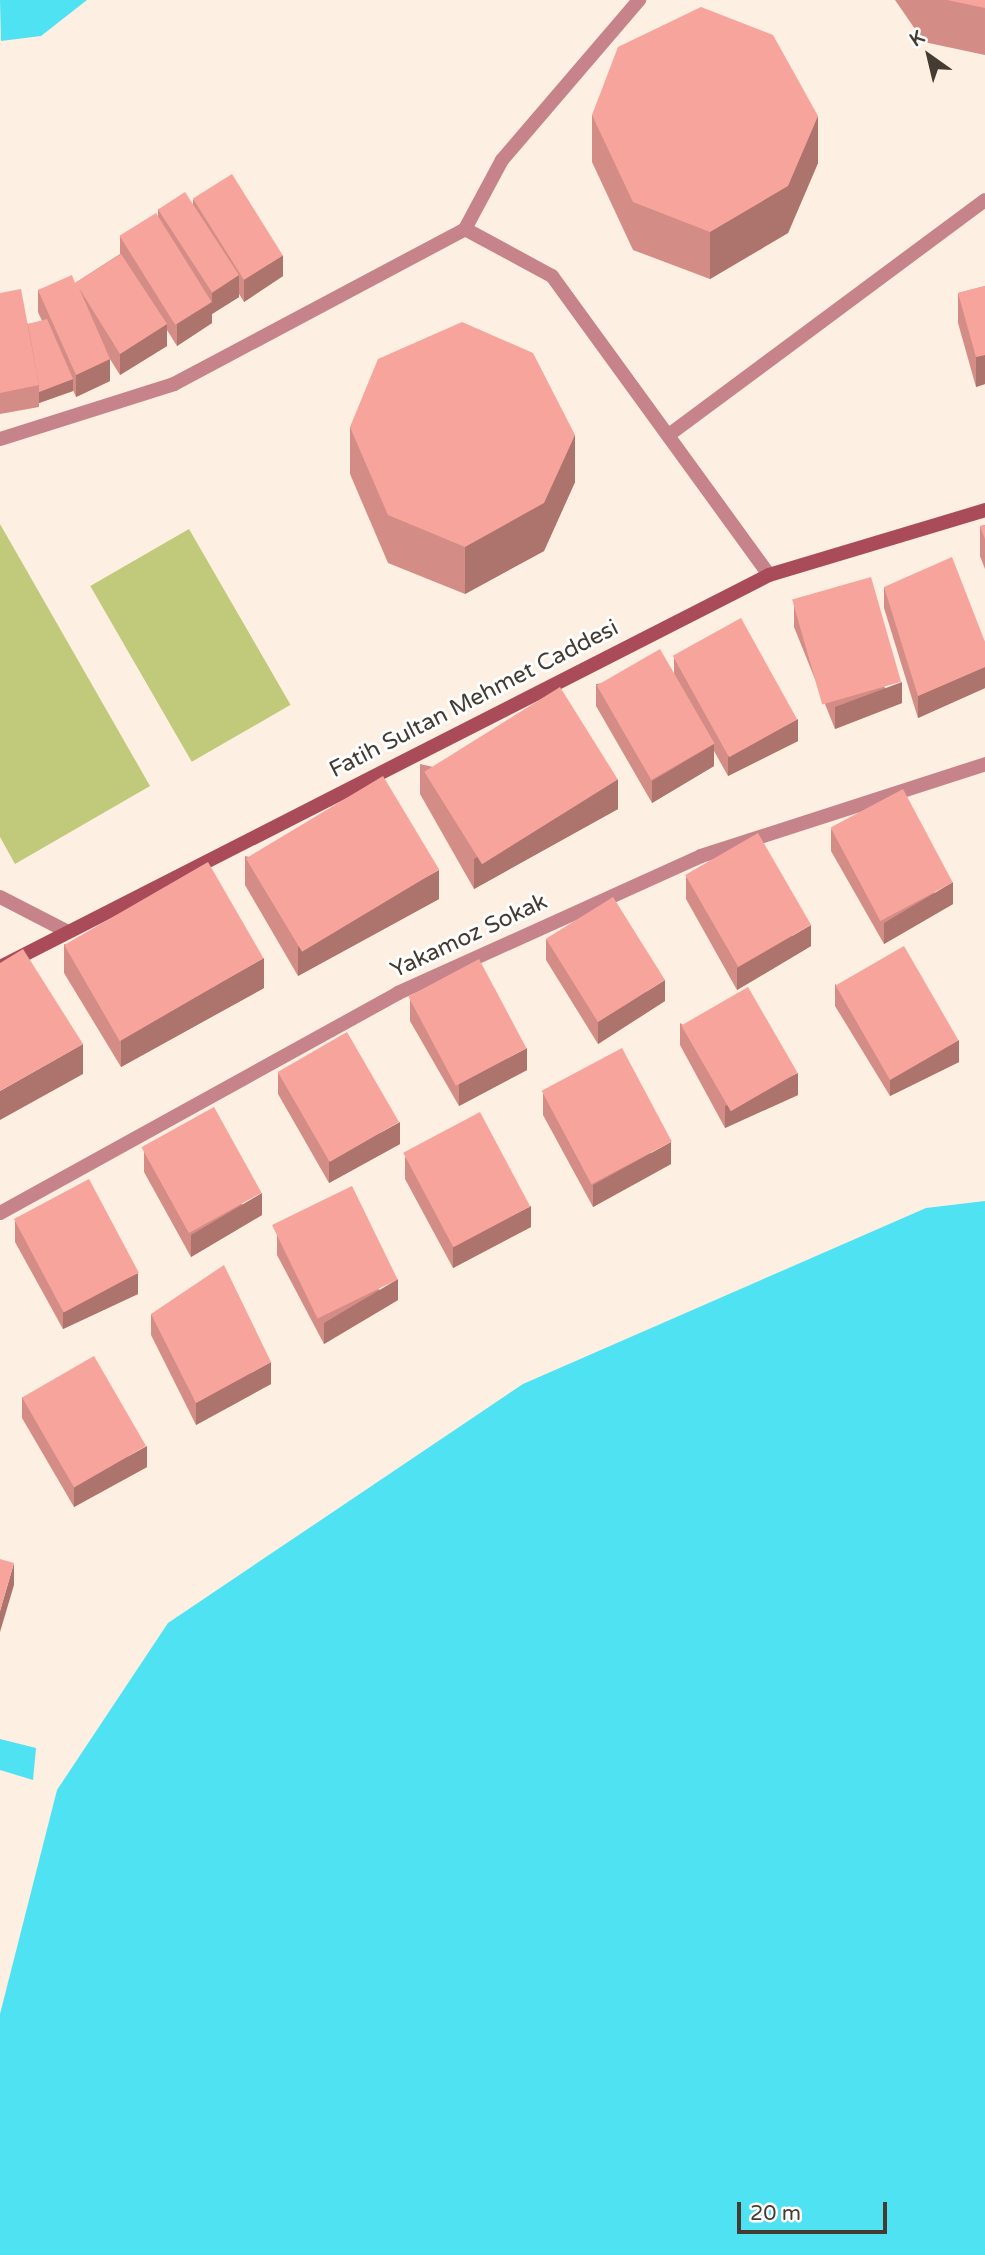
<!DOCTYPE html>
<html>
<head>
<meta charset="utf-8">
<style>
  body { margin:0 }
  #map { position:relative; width:985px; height:2255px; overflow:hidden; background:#fdefe1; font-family:"Varela Round",sans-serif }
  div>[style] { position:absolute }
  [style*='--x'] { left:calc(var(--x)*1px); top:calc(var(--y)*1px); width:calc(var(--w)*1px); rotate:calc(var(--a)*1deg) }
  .green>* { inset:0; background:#c1c97b; transform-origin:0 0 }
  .water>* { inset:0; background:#4fe2f3 }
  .lane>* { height:14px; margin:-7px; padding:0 7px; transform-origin:7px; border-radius:7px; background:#c6838a }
  .street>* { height:14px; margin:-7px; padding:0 7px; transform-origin:7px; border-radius:7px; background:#c6838a }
  .secondary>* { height:14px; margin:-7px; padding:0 7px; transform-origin:7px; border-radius:7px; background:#aa4b59 }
  .wall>* { inset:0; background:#d48d86 }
  .shaded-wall>* { inset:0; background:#ad736d }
  .building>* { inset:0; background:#f7a49c; transform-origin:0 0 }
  span { translate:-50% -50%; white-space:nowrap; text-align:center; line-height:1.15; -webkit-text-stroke:6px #fff; paint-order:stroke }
  .street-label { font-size:23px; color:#443b32 }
  .north { position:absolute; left:894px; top:21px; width:70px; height:70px; -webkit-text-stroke:5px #fff; paint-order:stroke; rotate:326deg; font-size:19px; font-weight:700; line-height:28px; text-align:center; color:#443b32 }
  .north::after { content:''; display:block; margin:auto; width:24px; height:32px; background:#443b32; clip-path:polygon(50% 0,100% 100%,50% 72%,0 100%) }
  .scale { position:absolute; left:737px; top:2202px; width:150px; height:32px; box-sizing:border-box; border:4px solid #443b32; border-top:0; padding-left:9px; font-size:21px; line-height:24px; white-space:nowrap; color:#443b32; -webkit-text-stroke:5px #fff; paint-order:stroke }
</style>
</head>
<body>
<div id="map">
  <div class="green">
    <div style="clip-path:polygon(0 524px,150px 786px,15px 864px,0 837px)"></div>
    <div style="left:189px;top:529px;width:203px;height:114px;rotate:60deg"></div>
  </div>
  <div class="water">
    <div style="clip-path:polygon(0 0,87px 0,41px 36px,1px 41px)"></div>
    <div style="clip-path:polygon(985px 1201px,985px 2255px,0 2255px,0 2014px,57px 1790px,168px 1623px,523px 1384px,926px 1208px)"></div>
    <div style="clip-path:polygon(0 1739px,36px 1748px,33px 1780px,0 1770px)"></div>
  </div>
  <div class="lane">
    <div style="--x:465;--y:229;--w:99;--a:28.4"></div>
    <div style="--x:552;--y:276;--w:369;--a:54"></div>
    <div style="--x:670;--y:434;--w:392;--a:-36.6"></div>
    <div style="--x:0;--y:439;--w:182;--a:-17.5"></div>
    <div style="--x:174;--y:384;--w:330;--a:-28"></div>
    <div style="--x:465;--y:229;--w:78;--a:-61.8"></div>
    <div style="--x:502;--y:160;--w:211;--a:-49.4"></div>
    <div style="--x:0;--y:897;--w:76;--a:27.2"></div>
  </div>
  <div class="street">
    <div style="--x:0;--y:1213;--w:455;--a:-28.9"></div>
    <div style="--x:398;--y:993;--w:333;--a:-24.3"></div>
    <div style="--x:701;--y:856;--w:299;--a:-17.9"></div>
  </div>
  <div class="secondary">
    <div style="--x:0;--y:967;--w:863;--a:-27.01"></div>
    <div style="--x:769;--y:575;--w:226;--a:-16.7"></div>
  </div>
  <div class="wall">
    <div style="clip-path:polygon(895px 0,985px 0,985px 55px,924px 42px)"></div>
    <div style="clip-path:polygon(592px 115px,818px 163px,788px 233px,710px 279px,633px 250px,592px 162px)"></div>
    <div style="clip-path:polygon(193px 199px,283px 276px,244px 302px,239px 294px,239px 297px,212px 314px,212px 323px,177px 346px,167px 330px,167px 346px,120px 375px,110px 359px,110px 381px,76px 397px,73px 390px,73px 391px,39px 403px,39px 407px,0 414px,0 293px,28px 324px,42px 321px,38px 312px,38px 290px,75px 283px,120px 254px,120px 236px,158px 217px,158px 209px,193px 204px)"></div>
    <div style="clip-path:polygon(985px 286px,985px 384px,976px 387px,958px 323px,958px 293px)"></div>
    <div style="clip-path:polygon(350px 427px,575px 482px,544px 551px,465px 594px,388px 563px,350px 474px)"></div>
    <div style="clip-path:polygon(985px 525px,985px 569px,980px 556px,980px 526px)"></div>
    <div style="clip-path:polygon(884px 587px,985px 642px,985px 688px,918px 718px,884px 608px)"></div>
    <div style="clip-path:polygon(794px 605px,902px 703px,835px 729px,794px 627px)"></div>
    <div style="clip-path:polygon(674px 657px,798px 741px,728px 776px,714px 751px,714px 766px,652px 803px,596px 706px,596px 684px,674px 673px)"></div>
    <div style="clip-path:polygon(420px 764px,618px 809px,474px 889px,420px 794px)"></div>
    <div style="clip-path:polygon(831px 829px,953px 904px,884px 944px,831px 851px)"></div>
    <div style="clip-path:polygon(245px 856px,439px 899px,298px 976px,245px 885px)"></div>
    <div style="clip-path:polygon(686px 877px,811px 946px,737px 990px,686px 899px)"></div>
    <div style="clip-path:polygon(546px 939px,665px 1001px,598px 1044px,546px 960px)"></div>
    <div style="clip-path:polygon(64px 944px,264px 988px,121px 1067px,64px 973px)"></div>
    <div style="clip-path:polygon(835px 984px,959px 1062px,890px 1096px,835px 1006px)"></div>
    <div style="clip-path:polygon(410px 1000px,527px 1070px,459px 1106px,410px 1021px)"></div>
    <div style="clip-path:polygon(680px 1023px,798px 1095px,725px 1128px,680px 1045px)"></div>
    <div style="clip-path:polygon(278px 1073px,400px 1144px,329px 1183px,278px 1094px)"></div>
    <div style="clip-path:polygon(543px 1093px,671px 1164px,593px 1207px,543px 1115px)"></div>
    <div style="clip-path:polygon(144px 1151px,262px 1215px,191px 1257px,144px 1172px)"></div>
    <div style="clip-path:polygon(405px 1157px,531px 1227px,453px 1268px,405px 1179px)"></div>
    <div style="clip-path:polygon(15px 1221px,138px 1294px,63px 1329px,15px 1242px)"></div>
    <div style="clip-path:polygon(277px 1233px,398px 1300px,324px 1344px,277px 1255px)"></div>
    <div style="clip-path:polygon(151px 1314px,271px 1384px,196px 1425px,151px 1335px)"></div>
    <div style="clip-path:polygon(22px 1397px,147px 1467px,74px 1507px,22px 1418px)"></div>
  </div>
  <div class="shaded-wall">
    <div style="clip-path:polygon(818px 116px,818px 163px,788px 233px,710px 279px,710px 232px)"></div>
    <div style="clip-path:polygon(283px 255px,283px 276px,244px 302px,244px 280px)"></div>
    <div style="clip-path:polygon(239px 275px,239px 297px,212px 314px,212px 293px)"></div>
    <div style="clip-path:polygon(212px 302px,212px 323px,177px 346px,177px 324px)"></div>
    <div style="clip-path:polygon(167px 324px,167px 346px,120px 375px,120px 354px)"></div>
    <div style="clip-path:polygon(985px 355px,985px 384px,976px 387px,976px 357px)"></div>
    <div style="clip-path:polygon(110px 359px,110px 381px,76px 397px,76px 375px)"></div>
    <div style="clip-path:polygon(73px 379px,73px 391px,39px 403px,39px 392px)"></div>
    <div style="clip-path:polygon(575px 435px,575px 482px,544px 551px,465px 594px,465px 547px)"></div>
    <div style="clip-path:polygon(985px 667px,985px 688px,918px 718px,918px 696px)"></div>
    <div style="clip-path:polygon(902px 682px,902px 703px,835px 729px,835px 707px)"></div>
    <div style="clip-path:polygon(798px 719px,798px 741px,728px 776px,728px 755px)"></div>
    <div style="clip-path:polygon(714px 744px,714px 766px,652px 803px,652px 781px)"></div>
    <div style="clip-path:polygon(618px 779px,618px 809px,474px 889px,474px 859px)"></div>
    <div style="clip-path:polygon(439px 870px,439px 899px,298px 976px,298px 947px)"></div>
    <div style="clip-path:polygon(953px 882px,953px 904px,884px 944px,884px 923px)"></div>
    <div style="clip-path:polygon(811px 925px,811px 946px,737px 990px,737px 968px)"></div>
    <div style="clip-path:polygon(264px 958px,264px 988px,121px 1067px,121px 1038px)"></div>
    <div style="clip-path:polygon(665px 980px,665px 1001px,598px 1044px,598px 1022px)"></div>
    <div style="clip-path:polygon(959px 1040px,959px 1062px,890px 1096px,890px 1075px)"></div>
    <div style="clip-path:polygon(83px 1044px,83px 1074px,0 1120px,0 1091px)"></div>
    <div style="clip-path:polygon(527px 1048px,527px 1070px,459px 1106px,459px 1084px)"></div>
    <div style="clip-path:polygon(798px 1073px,798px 1095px,725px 1128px,725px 1106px)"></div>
    <div style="clip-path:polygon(400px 1122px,400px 1144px,329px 1183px,329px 1161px)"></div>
    <div style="clip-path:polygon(671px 1142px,671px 1164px,593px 1207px,593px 1185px)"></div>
    <div style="clip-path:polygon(262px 1193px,262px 1215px,191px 1257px,191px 1235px)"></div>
    <div style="clip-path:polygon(531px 1206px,531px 1227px,453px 1268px,453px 1246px)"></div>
    <div style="clip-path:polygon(138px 1273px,138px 1294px,63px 1329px,63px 1308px)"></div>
    <div style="clip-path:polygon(398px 1279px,398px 1300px,324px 1344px,324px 1323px)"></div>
    <div style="clip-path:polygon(271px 1362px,271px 1384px,196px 1425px,196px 1403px)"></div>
    <div style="clip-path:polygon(147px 1446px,147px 1467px,74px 1507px,74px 1486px)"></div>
    <div style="clip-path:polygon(14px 1563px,14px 1585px,0 1632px,0 1611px)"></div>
  </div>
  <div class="building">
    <div style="clip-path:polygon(947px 0,985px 0,985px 8px)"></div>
    <div style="clip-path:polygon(701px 7px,773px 35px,818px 116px,788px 186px,710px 232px,633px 202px,592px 115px,618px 47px)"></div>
    <div style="left:232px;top:174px;width:96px;height:46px;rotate:58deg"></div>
    <div style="left:185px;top:192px;width:99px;height:32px;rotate:57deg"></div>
    <div style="left:156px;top:213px;width:105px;height:43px;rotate:58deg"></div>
    <div style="clip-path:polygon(121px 254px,167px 324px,120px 354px,79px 288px,110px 359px,76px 375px,38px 290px,72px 275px,75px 283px)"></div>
    <div style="clip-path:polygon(985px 286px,985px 355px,976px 357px,958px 293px)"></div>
    <div style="clip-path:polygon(21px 289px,39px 385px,0 393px,0 293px)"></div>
    <div style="clip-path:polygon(47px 319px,73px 379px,39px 392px,39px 385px,28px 324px)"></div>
    <div style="clip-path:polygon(462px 322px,533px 353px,575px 435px,544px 503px,465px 547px,388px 515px,350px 427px,378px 359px)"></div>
    <div style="clip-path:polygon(985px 525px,985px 539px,980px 526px)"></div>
    <div style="clip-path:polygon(952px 557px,985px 642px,985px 667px,918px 696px,884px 587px)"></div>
    <div style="left:871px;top:577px;width:109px;height:82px;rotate:74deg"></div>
    <div style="left:741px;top:618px;width:116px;height:78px;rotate:61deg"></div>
    <div style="left:660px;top:649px;width:109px;height:73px;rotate:60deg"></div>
    <div style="left:560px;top:687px;width:109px;height:160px;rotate:58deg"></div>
    <div style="left:383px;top:776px;width:109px;height:160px;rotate:59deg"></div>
    <div style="left:903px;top:789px;width:106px;height:82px;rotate:62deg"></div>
    <div style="left:758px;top:833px;width:106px;height:84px;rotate:60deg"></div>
    <div style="left:208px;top:862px;width:111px;height:166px;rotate:60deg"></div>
    <div style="left:613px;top:897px;width:98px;height:79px;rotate:58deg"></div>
    <div style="left:904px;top:946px;width:109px;height:79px;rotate:60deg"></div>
    <div style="clip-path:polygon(23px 949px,83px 1044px,0 1091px,0 963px)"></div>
    <div style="left:479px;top:959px;width:101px;height:80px;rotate:62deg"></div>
    <div style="left:748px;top:987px;width:99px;height:77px;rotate:60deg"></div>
    <div style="left:347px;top:1032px;width:104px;height:80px;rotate:60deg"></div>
    <div style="left:622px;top:1048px;width:106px;height:91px;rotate:62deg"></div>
    <div style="left:214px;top:1107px;width:98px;height:83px;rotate:61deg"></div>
    <div style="left:480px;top:1112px;width:107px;height:87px;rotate:62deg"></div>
    <div style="left:89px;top:1179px;width:106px;height:85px;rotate:62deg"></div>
    <div style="left:352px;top:1186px;width:104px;height:89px;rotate:64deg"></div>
    <div style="clip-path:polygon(224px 1265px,271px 1362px,196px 1403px,151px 1314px)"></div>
    <div style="left:94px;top:1356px;width:104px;height:83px;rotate:60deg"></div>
    <div style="clip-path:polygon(0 1559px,14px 1563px,0 1611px)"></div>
  </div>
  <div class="street-label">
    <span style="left:474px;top:699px;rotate:-27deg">Fatih Sultan Mehmet Caddesi</span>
    <span style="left:469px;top:936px;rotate:-25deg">Yakamoz Sokak</span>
  </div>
  <div class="north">K</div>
  <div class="scale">20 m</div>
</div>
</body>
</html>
